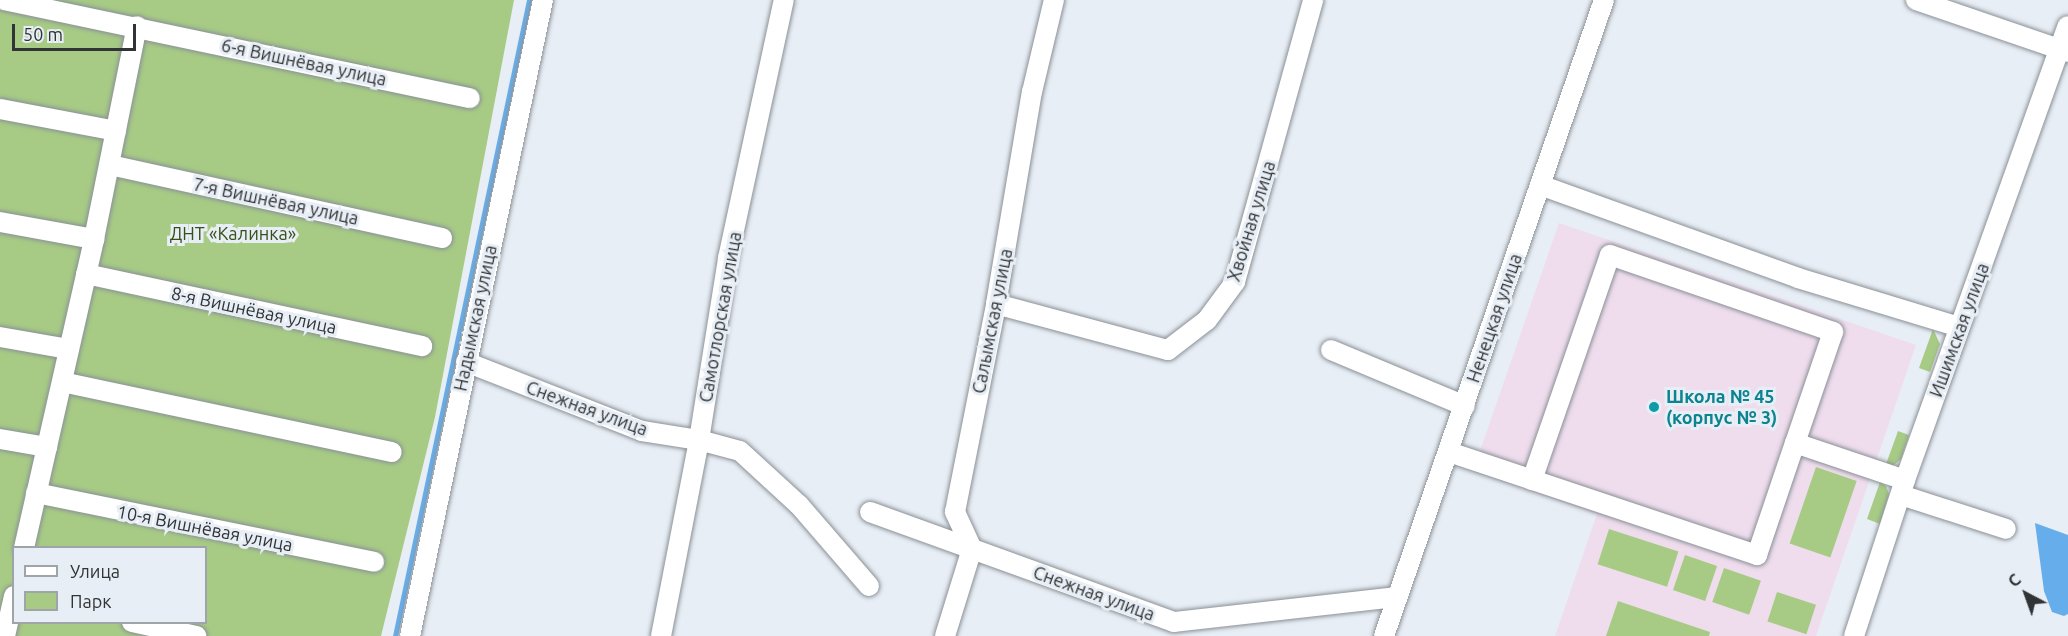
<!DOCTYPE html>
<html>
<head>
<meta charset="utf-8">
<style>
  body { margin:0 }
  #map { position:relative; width:2068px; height:636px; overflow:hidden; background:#e8eef5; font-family:Ubuntu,sans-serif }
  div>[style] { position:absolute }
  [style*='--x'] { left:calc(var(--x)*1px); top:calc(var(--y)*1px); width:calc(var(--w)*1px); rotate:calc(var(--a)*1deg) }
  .education>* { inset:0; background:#efddee }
  .green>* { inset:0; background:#a7cb85; transform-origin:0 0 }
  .water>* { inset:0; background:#66aeeb }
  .stream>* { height:5px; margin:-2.5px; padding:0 2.5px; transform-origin:2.5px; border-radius:2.5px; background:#66aeeb }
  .roads { filter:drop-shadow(0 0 2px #8a9096) drop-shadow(0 0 2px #8a9096) }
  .minor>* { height:20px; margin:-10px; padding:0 10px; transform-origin:10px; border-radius:10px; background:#fff }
  .dots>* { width:16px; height:16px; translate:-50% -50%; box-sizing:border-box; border:3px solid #e8eef5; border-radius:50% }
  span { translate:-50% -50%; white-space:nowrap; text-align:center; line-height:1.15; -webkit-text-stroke:6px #e8eef5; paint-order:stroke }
  .street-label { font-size:18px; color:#313436 }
  .park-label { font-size:18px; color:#375019 }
  .culture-label { font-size:18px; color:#0d838f; font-weight:700 }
  .left { translate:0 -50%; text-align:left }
  .legend { position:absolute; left:12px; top:546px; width:195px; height:78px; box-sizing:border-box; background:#e8eef5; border:2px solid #9fa4a9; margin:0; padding:8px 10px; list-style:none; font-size:18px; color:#313436 }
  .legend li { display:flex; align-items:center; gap:12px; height:30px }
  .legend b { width:30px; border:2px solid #9fa4a9 }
  .north { position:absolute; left:1996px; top:564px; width:60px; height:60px; -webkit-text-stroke:4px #e8eef5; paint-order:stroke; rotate:319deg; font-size:16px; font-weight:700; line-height:24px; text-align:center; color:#313436 }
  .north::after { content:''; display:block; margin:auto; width:21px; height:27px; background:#313436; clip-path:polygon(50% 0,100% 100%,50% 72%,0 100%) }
  .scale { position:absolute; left:12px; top:24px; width:124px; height:27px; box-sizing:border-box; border:3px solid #313436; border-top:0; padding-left:8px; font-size:18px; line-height:21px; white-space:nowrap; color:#313436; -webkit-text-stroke:4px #e8eef5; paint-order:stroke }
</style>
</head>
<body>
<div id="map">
  <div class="education">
    <div style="clip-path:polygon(1559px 223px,1916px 345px,1816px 636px,1555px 636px,1597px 514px,1473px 471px)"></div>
  </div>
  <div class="green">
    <div style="clip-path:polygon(evenodd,0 0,514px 0,435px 417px,381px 636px,0 636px,0 0,14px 548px,206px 548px,206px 622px,14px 622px,14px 548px)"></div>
    <div style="clip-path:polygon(1933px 329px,1940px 344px,1930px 372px,1919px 368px)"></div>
    <div style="clip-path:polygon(1898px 431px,1909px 435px,1901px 459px,1893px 466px,1885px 467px)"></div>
    <div style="left:1816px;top:467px;width:43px;height:81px;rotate:19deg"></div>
    <div style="clip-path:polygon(1880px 482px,1886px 486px,1889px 494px,1880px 524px,1867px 519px)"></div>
    <div style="left:1609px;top:529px;width:73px;height:37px;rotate:18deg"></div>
    <div style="left:1685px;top:555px;width:34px;height:37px;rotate:19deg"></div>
    <div style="left:1724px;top:568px;width:39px;height:36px;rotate:19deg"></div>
    <div style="left:1777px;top:592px;width:41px;height:31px;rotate:18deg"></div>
    <div style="clip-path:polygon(1618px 601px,1710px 632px,1709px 636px,1606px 636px)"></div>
  </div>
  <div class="water">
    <div style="clip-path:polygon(2035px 523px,2068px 535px,2068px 614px,2064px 616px,2052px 612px,2044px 591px)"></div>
  </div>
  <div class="stream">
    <div style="--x:395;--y:636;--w:650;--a:-78.1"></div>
  </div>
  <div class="roads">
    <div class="minor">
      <div style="--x:4;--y:0;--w:476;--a:11.9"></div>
      <div style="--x:1916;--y:0;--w:161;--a:18.9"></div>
      <div style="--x:0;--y:109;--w:118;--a:10.7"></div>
      <div style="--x:110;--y:165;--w:340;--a:12.4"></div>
      <div style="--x:1540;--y:185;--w:274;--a:19.8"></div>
      <div style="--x:1798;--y:278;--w:168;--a:16.9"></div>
      <div style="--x:0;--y:222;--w:96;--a:10.3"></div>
      <div style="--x:86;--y:274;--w:344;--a:12.1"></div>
      <div style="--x:996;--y:304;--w:178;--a:15"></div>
      <div style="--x:1168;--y:350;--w:49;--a:-37.6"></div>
      <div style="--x:1207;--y:320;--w:47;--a:-53.6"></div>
      <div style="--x:1235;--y:282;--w:293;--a:-74.5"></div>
      <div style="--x:0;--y:337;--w:70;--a:9.9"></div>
      <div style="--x:1331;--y:350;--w:145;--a:22.7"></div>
      <div style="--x:466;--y:362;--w:189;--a:21.4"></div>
      <div style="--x:642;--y:431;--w:58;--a:9"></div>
      <div style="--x:699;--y:440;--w:42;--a:15"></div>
      <div style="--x:740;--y:451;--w:80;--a:42.5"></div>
      <div style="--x:799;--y:505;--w:107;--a:49.2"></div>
      <div style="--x:62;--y:382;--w:337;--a:12"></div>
      <div style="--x:0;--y:439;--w:48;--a:9.7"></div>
      <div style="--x:1449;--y:452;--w:325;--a:18.5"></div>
      <div style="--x:1757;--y:555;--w:118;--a:-71.3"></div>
      <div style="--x:1795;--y:443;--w:116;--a:18.6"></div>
      <div style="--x:1532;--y:480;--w:238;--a:-70.9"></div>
      <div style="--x:1610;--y:255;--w:236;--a:19"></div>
      <div style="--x:1833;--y:332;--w:117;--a:108.9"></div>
      <div style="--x:36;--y:493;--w:345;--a:11.5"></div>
      <div style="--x:1901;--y:495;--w:110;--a:17.9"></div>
      <div style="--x:870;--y:512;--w:323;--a:19.9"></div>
      <div style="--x:1174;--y:622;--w:224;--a:-6.4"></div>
      <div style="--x:24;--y:548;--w:317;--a:-77.2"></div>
      <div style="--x:94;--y:239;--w:217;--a:-78.6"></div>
      <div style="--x:132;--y:622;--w:66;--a:12.3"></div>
      <div style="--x:5;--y:636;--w:41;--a:-77.3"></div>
      <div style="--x:410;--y:636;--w:650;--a:-78.19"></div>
      <div style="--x:661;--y:636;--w:200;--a:-79"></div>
      <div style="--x:699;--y:440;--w:184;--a:-80.9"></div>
      <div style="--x:728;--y:258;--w:264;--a:-77.8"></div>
      <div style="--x:945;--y:636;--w:91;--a:-72.8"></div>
      <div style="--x:972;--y:549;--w:41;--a:-114.7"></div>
      <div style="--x:955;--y:512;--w:212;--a:-78.8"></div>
      <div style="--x:996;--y:304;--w:215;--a:-80.4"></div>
      <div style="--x:1032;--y:92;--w:95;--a:-76.6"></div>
      <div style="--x:1384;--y:636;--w:673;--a:-70.92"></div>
      <div style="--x:1854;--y:636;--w:164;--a:-71.9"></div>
      <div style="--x:1905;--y:480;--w:482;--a:-70.3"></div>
    </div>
  </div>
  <div class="dots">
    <div style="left:1654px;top:407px;background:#0f9aa8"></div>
  </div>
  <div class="street-label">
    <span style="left:304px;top:62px;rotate:12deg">6-я Вишнёвая улица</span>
    <span style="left:276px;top:201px;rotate:12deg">7-я Вишнёвая улица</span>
    <span style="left:1251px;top:221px;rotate:-73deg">Хвойная улица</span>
    <span style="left:254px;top:310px;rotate:12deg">8-я Вишнёвая улица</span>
    <span style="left:720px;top:317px;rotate:-80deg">Самотлорская улица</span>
    <span style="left:475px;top:318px;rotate:-78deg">Надымская улица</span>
    <span style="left:1494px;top:318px;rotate:-71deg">Ненецкая улица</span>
    <span style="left:992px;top:321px;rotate:-79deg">Салымская улица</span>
    <span style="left:1959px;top:330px;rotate:-70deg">Ишимская улица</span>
    <span style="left:587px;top:408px;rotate:20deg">Снежная улица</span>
    <span style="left:205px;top:528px;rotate:11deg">10-я Вишнёвая улица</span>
    <span style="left:1094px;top:593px;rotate:20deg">Снежная улица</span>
  </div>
  <div class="park-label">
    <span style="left:233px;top:233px">ДНТ «Калинка»</span>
  </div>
  <div class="culture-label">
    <span class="left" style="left:1666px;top:407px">Школа № 45<br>(корпус № 3)</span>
  </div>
  <ul class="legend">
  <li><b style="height:8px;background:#fff"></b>Улица</li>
  <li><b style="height:16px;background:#a7cb85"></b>Парк</li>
  </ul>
  <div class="north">С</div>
  <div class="scale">50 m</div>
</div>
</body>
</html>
